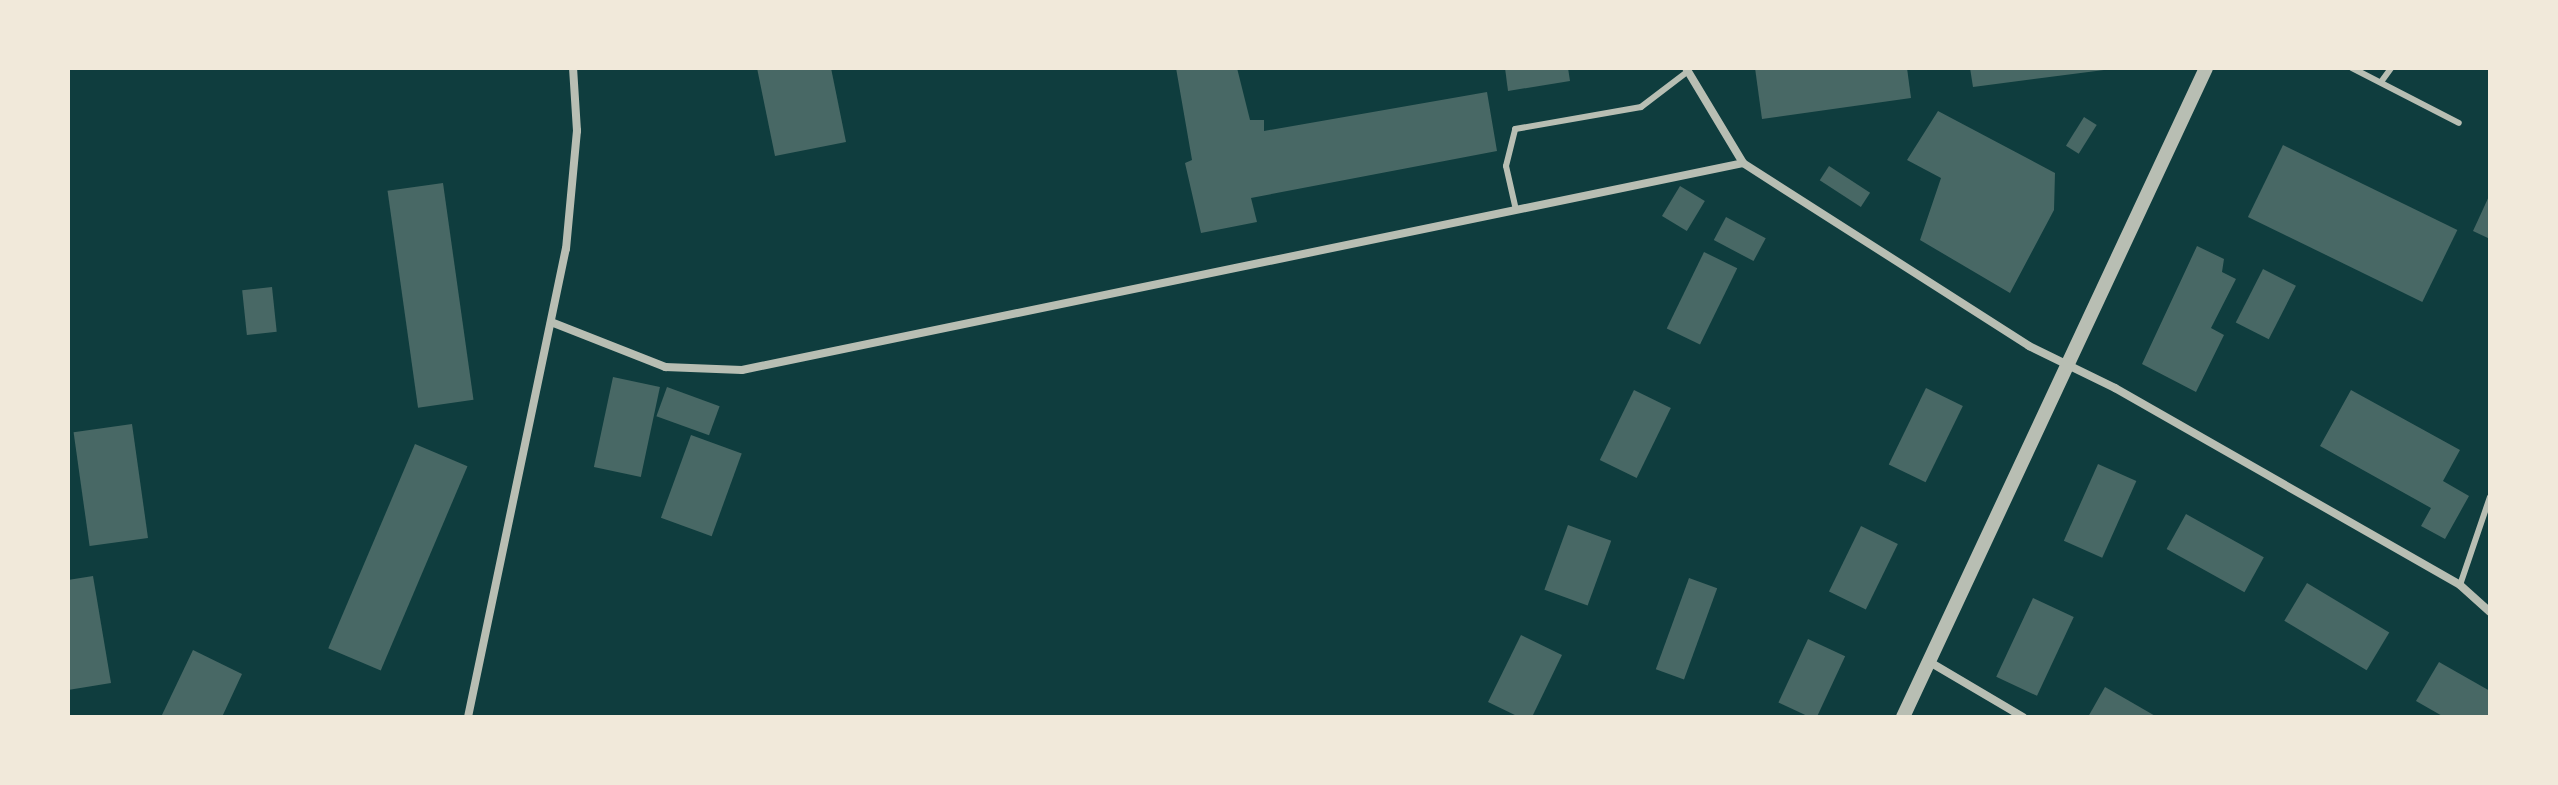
<!DOCTYPE html>
<html>
<head>
<meta charset="utf-8">
<style>
  body { margin:0 }
  #map { position:relative; width:2558px; height:785px; overflow:hidden; background:#0f3d3e; font-family:"DM Sans",sans-serif }
  div>[style] { position:absolute }
  [style*='--x'] { left:calc(var(--x)*1px); top:calc(var(--y)*1px); width:calc(var(--w)*1px); rotate:calc(var(--a)*1deg) }
  .building>* { inset:0; background:#486865; transform-origin:0 0 }
  .service>* { height:6px; margin:-3px; padding:0 3px; transform-origin:3px; border-radius:3px; background:#b8beb3 }
  .minor>* { height:8px; margin:-4px; padding:0 4px; transform-origin:4px; border-radius:4px; background:#b8beb3 }
  .tertiary>* { height:14px; margin:-7px; padding:0 7px; transform-origin:7px; border-radius:7px; background:#b8beb3 }
  span { translate:-50% -50%; white-space:nowrap; text-align:center; line-height:1.15; -webkit-text-stroke:7px #f1e9da; paint-order:stroke }
  .frame { position:absolute; inset:0; border:70px solid #f1e9da; pointer-events:none }
</style>
</head>
<body>
<div id="map">
  <div class="building">
    <div style="clip-path:polygon(757px 68px,831px 68px,846px 142px,775px 156px)"></div>
    <div style="clip-path:polygon(1176px 68px,1237px 68px,1250px 120px,1264px 120px,1264px 131px,1487px 92px,1497px 151px,1251px 198px,1257px 222px,1201px 233px,1185px 163px,1192px 160px)"></div>
    <div style="clip-path:polygon(1505px 68px,1568px 68px,1570px 81px,1508px 91px)"></div>
    <div style="clip-path:polygon(1755px 68px,1907px 68px,1911px 98px,1762px 119px)"></div>
    <div style="clip-path:polygon(1970px 68px,2104px 68px,2104px 70px,1973px 87px)"></div>
    <div style="clip-path:polygon(1938px 111px,2055px 173px,2054px 210px,2010px 293px,1920px 240px,1941px 178px,1907px 160px)"></div>
    <div style="left:2084px;top:117px;width:15px;height:34px;rotate:32deg"></div>
    <div style="left:2283px;top:145px;width:194px;height:80px;rotate:26deg"></div>
    <div style="left:1829px;top:166px;width:49px;height:17px;rotate:33deg"></div>
    <div style="left:443px;top:183px;width:219px;height:56px;rotate:82deg"></div>
    <div style="left:1680px;top:186px;width:29px;height:35px;rotate:31deg"></div>
    <div style="clip-path:polygon(2490px 194px,2490px 239px,2473px 231px)"></div>
    <div style="left:1726px;top:217px;width:45px;height:26px;rotate:28deg"></div>
    <div style="clip-path:polygon(2197px 246px,2224px 259px,2222px 272px,2236px 279px,2211px 328px,2224px 335px,2196px 392px,2142px 364px)"></div>
    <div style="left:1704px;top:252px;width:37px;height:85px;rotate:26deg"></div>
    <div style="left:2263px;top:269px;width:37px;height:60px;rotate:27deg"></div>
    <div style="left:272px;top:287px;width:45px;height:30px;rotate:84deg"></div>
    <div style="left:613px;top:377px;width:48px;height:92px;rotate:12deg"></div>
    <div style="left:667px;top:387px;width:56px;height:31px;rotate:20deg"></div>
    <div style="left:1926px;top:388px;width:41px;height:85px;rotate:26deg"></div>
    <div style="left:1634px;top:390px;width:41px;height:78px;rotate:26deg"></div>
    <div style="clip-path:polygon(2351px 390px,2460px 450px,2443px 481px,2469px 496px,2445px 539px,2421px 526px,2431px 508px,2320px 446px)"></div>
    <div style="left:132px;top:424px;width:115px;height:59px;rotate:82deg"></div>
    <div style="left:691px;top:435px;width:54px;height:88px;rotate:20deg"></div>
    <div style="left:415px;top:444px;width:57px;height:222px;rotate:23deg"></div>
    <div style="left:2098px;top:464px;width:42px;height:84px;rotate:24deg"></div>
    <div style="left:2186px;top:514px;width:89px;height:40px;rotate:29deg"></div>
    <div style="left:1568px;top:525px;width:46px;height:69px;rotate:20deg"></div>
    <div style="left:1861px;top:526px;width:41px;height:73px;rotate:26deg"></div>
    <div style="clip-path:polygon(93px 576px,111px 683px,68px 690px,68px 580px)"></div>
    <div style="left:1689px;top:578px;width:30px;height:97px;rotate:20deg"></div>
    <div style="left:2307px;top:583px;width:96px;height:44px;rotate:31deg"></div>
    <div style="left:2033px;top:598px;width:45px;height:87px;rotate:25deg"></div>
    <div style="clip-path:polygon(1521px 635px,1562px 655px,1532px 717px,1519px 717px,1488px 702px)"></div>
    <div style="left:1808px;top:639px;width:41px;height:70px;rotate:25deg"></div>
    <div style="clip-path:polygon(193px 650px,242px 674px,222px 717px,161px 717px)"></div>
    <div style="clip-path:polygon(2439px 662px,2490px 691px,2490px 717px,2444px 717px,2416px 701px)"></div>
    <div style="clip-path:polygon(2105px 687px,2157px 717px,2088px 717px)"></div>
  </div>
  <div class="service">
    <div style="--x:2352;--y:68;--w:120;--a:27.2"></div>
    <div style="--x:2381;--y:82;--w:17;--a:-54"></div>
    <div style="--x:1516;--y:210;--w:45;--a:-102.8"></div>
    <div style="--x:1506;--y:166;--w:38;--a:-76"></div>
    <div style="--x:1515;--y:129;--w:128;--a:-9.9"></div>
    <div style="--x:1641;--y:107;--w:58;--a:-37.3"></div>
    <div style="--x:2460;--y:585;--w:93;--a:-71.2"></div>
  </div>
  <div class="minor">
    <div style="--x:1686;--y:68;--w:111;--a:59"></div>
    <div style="--x:551;--y:322;--w:123;--a:21.5"></div>
    <div style="--x:665;--y:367;--w:77;--a:2.2"></div>
    <div style="--x:742;--y:370;--w:1022;--a:-11.68"></div>
    <div style="--x:1743;--y:163;--w:340;--a:32.6"></div>
    <div style="--x:2029;--y:346;--w:96;--a:26"></div>
    <div style="--x:2115;--y:388;--w:397;--a:29.7"></div>
    <div style="--x:2460;--y:585;--w:40;--a:42"></div>
    <div style="--x:1928;--y:661;--w:110;--a:30.5"></div>
    <div style="--x:468;--y:717;--w:478;--a:-78.2"></div>
    <div style="--x:566;--y:249;--w:119;--a:-84.7"></div>
    <div style="--x:577;--y:131;--w:63;--a:-93.6"></div>
  </div>
  <div class="tertiary">
    <div style="--x:1903;--y:717;--w:716;--a:-64.97"></div>
  </div>
  <div class="frame"></div>
</div>
</body>
</html>
